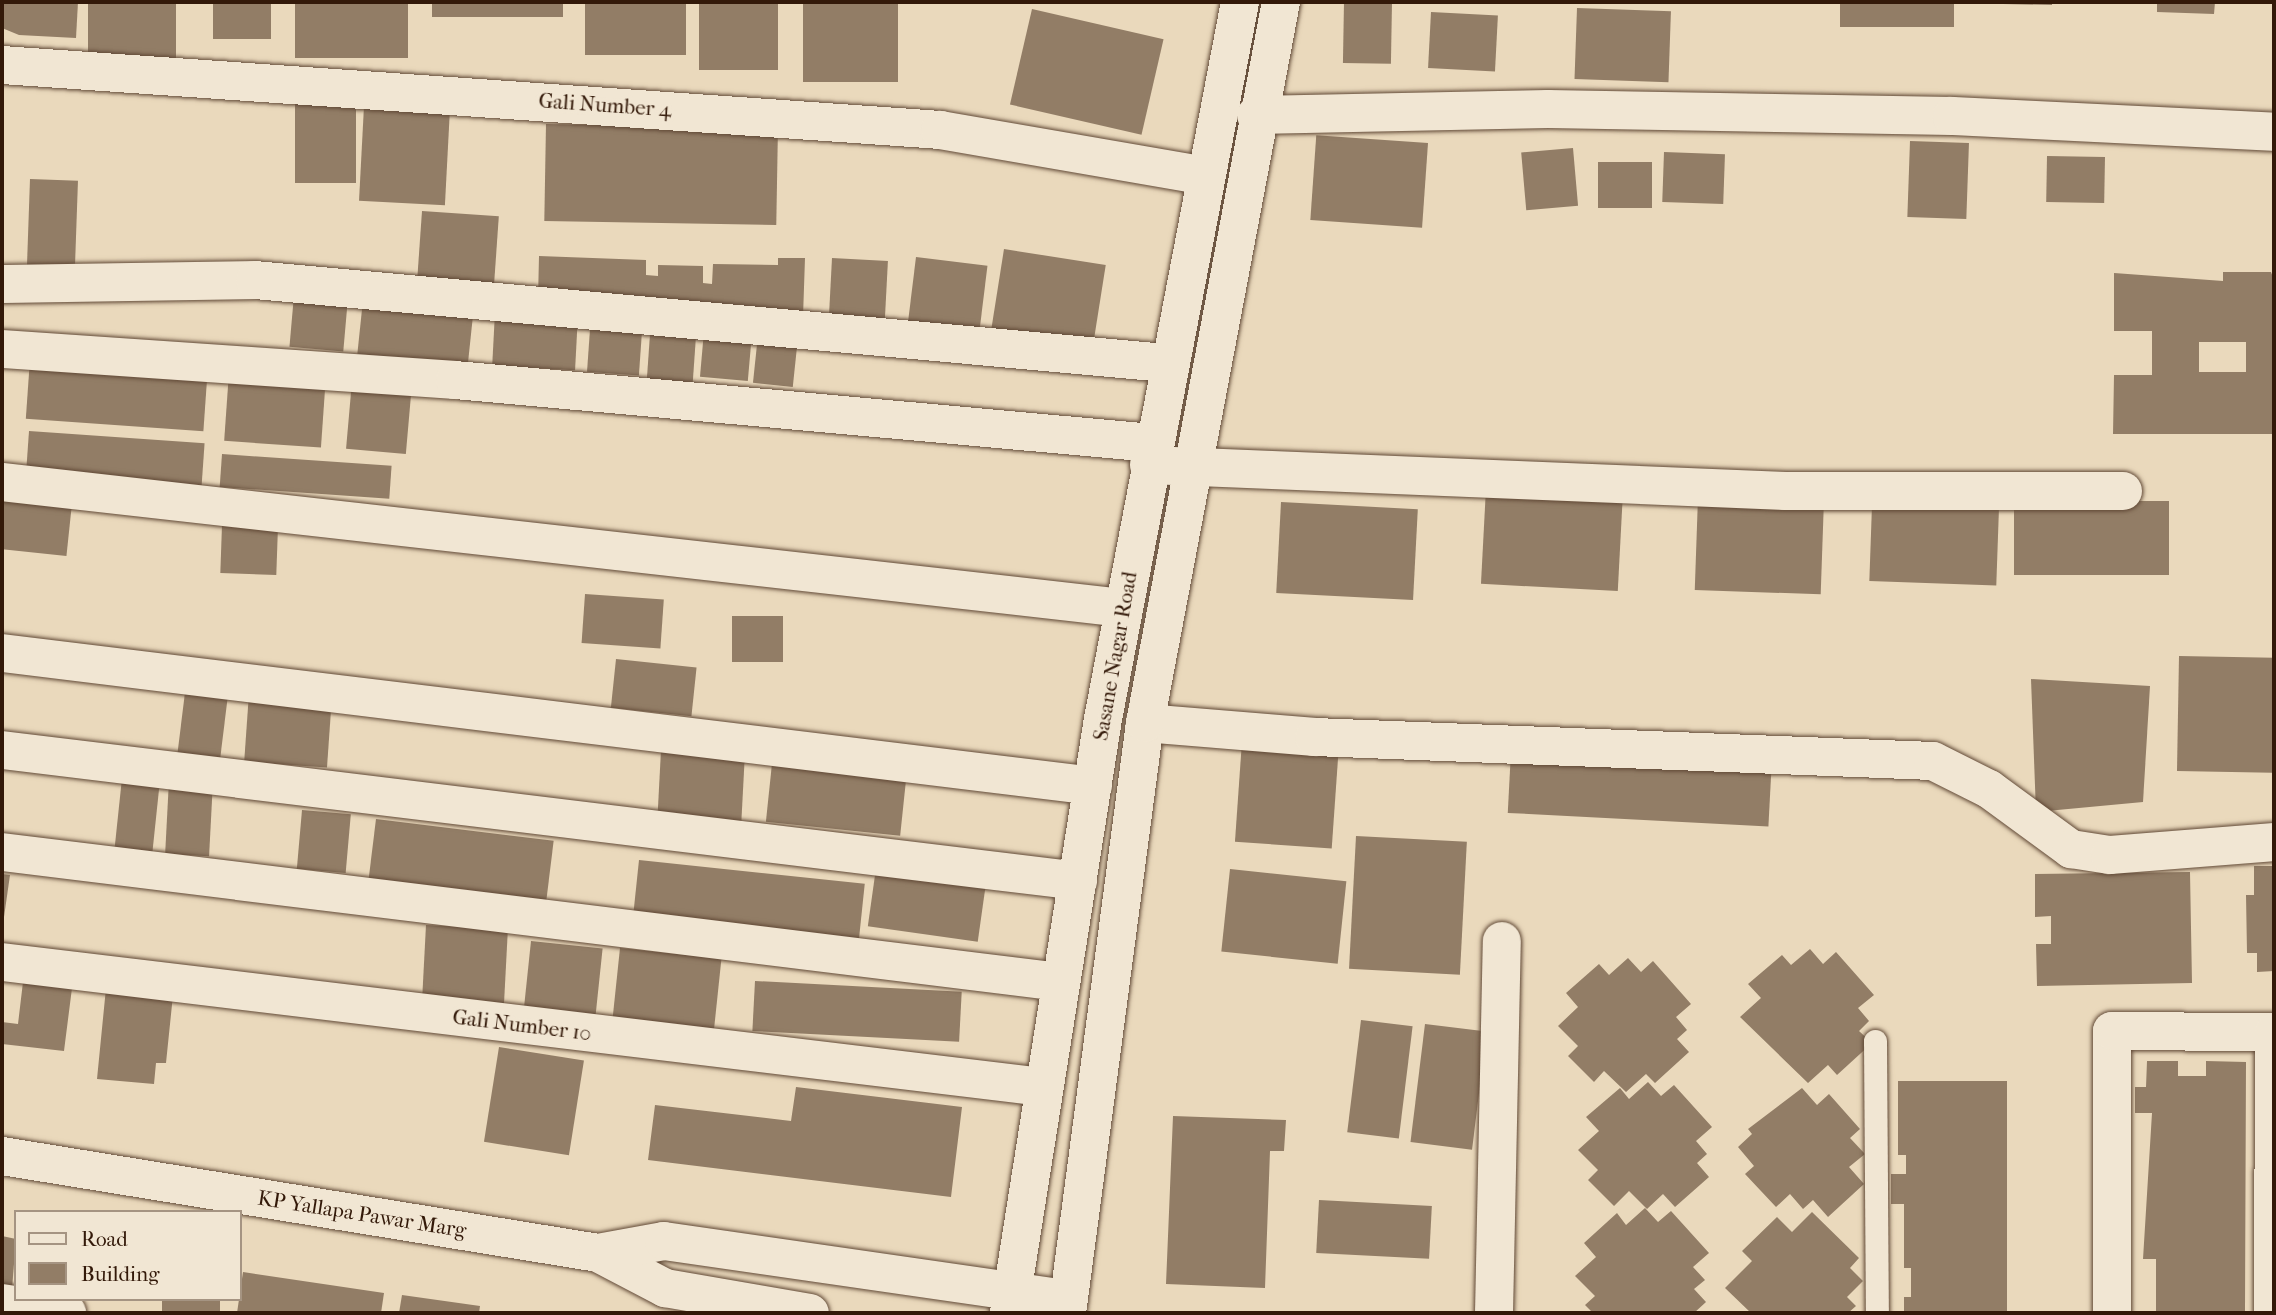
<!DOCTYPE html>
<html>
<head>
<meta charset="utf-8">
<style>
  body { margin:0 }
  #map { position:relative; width:2276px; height:1315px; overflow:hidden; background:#ead9bc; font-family:"IM FELL French Canon",serif }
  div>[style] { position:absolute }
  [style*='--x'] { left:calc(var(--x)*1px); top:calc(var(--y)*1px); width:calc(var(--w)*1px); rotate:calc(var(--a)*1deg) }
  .building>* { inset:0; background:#927d66; transform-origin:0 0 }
  .roads { filter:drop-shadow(0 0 2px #614936) drop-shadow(0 0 2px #614936) }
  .service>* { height:23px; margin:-11.5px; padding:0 11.5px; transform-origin:11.5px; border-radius:11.5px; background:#f1e6d3 }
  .minor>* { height:38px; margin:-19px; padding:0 19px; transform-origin:19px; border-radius:19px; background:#f1e6d3 }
  .tertiary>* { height:38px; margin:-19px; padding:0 19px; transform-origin:19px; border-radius:19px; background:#f1e6d3 }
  span { translate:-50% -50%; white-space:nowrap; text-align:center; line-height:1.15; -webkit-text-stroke:7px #f1e6d3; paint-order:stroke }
  .street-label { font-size:21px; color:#331909 }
  .frame { position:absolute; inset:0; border:4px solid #331909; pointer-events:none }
  .legend { position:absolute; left:14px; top:1210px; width:228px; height:91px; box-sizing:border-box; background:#f1e6d3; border:2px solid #a59482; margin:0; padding:9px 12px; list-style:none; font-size:21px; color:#331909 }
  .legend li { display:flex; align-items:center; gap:14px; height:35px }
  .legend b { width:35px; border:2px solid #a59482 }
</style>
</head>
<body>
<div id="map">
  <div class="building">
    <div style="clip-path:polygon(2px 2px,78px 2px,76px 38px,19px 35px,2px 28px)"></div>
    <div style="left:88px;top:2px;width:88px;height:64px"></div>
    <div style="left:213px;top:2px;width:58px;height:37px"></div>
    <div style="left:295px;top:2px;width:113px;height:56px"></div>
    <div style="left:432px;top:2px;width:131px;height:15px"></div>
    <div style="left:585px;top:2px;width:101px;height:53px"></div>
    <div style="left:699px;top:2px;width:79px;height:68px"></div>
    <div style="left:803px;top:2px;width:95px;height:80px"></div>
    <div style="left:1344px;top:2px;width:48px;height:61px;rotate:1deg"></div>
    <div style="left:1840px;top:2px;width:114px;height:25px"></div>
    <div style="clip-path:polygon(2003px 2px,2052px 2px,2052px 5px,2003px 4px)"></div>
    <div style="clip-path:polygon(2157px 2px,2215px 2px,2214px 14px,2157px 12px)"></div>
    <div style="left:1577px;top:8px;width:94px;height:71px;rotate:2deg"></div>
    <div style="left:1032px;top:9px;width:135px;height:98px;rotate:13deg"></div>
    <div style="left:1431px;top:12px;width:67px;height:56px;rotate:3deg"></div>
    <div style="left:295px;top:98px;width:61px;height:85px"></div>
    <div style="left:364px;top:106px;width:86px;height:95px;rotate:3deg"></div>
    <div style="left:546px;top:124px;width:232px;height:97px;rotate:1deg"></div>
    <div style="left:1910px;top:141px;width:59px;height:76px;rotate:2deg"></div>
    <div style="left:1428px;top:143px;width:85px;height:112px;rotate:94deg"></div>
    <div style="left:1573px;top:148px;width:58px;height:52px;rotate:85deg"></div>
    <div style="left:1664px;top:152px;width:61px;height:50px;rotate:2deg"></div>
    <div style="left:2047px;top:156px;width:58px;height:46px;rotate:1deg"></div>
    <div style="left:1598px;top:162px;width:54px;height:46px"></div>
    <div style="left:30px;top:179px;width:48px;height:93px;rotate:2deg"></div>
    <div style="left:422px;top:211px;width:77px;height:70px;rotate:4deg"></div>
    <div style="left:1004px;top:249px;width:103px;height:91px;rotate:9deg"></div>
    <div style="clip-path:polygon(539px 256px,646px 260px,646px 275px,658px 276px,658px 265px,703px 266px,703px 283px,712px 284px,713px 264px,778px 265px,778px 258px,805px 258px,803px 317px,538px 299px)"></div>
    <div style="left:916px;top:257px;width:72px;height:74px;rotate:7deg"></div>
    <div style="left:832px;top:258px;width:56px;height:65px;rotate:3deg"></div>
    <div style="clip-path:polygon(evenodd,2223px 272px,2271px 272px,2274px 280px,2274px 434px,2113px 434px,2114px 375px,2152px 375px,2152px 331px,2114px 331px,2114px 273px,2223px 281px,2223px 272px,2199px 342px,2246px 342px,2246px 372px,2199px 372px,2199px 342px)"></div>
    <div style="left:294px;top:295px;width:54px;height:52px;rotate:5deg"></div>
    <div style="left:363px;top:300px;width:111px;height:54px;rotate:6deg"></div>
    <div style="left:495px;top:312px;width:83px;height:54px;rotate:3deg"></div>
    <div style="left:591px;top:315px;width:52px;height:57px;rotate:4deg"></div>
    <div style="left:651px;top:320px;width:46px;height:60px;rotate:4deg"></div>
    <div style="left:704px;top:331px;width:48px;height:46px;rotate:5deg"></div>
    <div style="left:758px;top:335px;width:40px;height:48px;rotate:6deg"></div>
    <div style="left:30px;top:359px;width:178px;height:60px;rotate:4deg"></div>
    <div style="left:229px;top:372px;width:97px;height:69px;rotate:4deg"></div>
    <div style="left:352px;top:381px;width:60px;height:68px;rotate:5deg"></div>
    <div style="left:29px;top:431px;width:176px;height:42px;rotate:4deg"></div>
    <div style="left:222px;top:454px;width:170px;height:33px;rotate:4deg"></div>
    <div style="left:1486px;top:488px;width:137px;height:96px;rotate:3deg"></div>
    <div style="left:2px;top:490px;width:71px;height:59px;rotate:6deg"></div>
    <div style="left:1698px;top:497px;width:126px;height:93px;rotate:2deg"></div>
    <div style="left:2014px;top:501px;width:155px;height:74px"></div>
    <div style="left:1281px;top:502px;width:137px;height:91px;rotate:3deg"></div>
    <div style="left:1872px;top:505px;width:127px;height:76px;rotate:2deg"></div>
    <div style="left:222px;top:525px;width:56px;height:48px;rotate:2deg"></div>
    <div style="left:585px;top:594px;width:79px;height:49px;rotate:4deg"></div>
    <div style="left:732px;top:616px;width:51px;height:46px"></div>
    <div style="left:2179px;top:656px;width:95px;height:115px;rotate:1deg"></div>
    <div style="left:616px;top:659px;width:81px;height:49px;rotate:6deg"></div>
    <div style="clip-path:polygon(2031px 679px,2150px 686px,2143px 802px,2036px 812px)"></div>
    <div style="left:186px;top:684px;width:43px;height:70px;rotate:7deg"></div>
    <div style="left:249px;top:693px;width:83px;height:69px;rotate:4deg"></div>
    <div style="left:1242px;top:741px;width:97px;height:101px;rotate:4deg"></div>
    <div style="left:661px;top:750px;width:84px;height:68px;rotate:3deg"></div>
    <div style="left:1511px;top:751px;width:261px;height:62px;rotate:3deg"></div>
    <div style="left:773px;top:754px;width:135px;height:68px;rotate:6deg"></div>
    <div style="left:122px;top:778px;width:38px;height:72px;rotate:6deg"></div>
    <div style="left:169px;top:780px;width:44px;height:74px;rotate:3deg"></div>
    <div style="left:302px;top:810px;width:49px;height:59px;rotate:5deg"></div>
    <div style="left:376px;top:819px;width:179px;height:65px;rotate:7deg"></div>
    <div style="left:1356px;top:836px;width:111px;height:133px;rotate:3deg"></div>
    <div style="left:639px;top:860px;width:227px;height:60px;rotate:6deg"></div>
    <div style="left:877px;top:861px;width:111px;height:66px;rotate:8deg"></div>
    <div style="clip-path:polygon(2254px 866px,2274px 866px,2274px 971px,2257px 972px,2257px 953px,2247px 953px,2246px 895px,2254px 895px)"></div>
    <div style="left:1230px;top:869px;width:117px;height:83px;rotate:6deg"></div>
    <div style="clip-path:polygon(2190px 872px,2192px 983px,2037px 986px,2036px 944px,2051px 944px,2051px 916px,2035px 917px,2035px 874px)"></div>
    <div style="clip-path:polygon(2px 874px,10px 875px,3px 924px,2px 924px)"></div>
    <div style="left:426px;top:925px;width:82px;height:77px;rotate:3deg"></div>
    <div style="left:531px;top:941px;width:72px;height:71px;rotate:6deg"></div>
    <div style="left:620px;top:948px;width:102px;height:77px;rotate:6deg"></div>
    <div style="clip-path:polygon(1810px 949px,1823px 964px,1836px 952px,1874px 995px,1858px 1008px,1869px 1021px,1859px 1031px,1872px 1043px,1837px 1075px,1828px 1065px,1808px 1083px,1740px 1017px,1761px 998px,1748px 984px,1782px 955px,1791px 965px)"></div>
    <div style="clip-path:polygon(1628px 958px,1641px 972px,1653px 961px,1691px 1004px,1676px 1017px,1687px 1030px,1677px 1039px,1689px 1052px,1655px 1083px,1646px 1074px,1626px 1092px,1604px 1071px,1594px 1082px,1568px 1056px,1578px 1046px,1558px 1026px,1578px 1007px,1566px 993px,1599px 964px,1609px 975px)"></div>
    <div style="left:755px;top:981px;width:207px;height:50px;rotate:3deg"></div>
    <div style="clip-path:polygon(23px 982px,72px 988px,64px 1051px,2px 1044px,2px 1022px,18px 1024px)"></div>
    <div style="clip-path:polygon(106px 988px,173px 995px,166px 1063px,156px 1063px,154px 1084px,97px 1079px)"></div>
    <div style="left:1361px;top:1020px;width:52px;height:113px;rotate:7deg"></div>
    <div style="left:1425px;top:1024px;width:62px;height:119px;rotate:7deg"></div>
    <div style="left:499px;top:1047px;width:86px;height:96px;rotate:9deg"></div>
    <div style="clip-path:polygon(2147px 1061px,2178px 1061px,2178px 1076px,2206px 1076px,2206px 1061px,2246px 1062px,2245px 1313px,2156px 1313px,2156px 1259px,2143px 1259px,2152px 1113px,2135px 1113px,2135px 1087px,2146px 1087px)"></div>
    <div style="clip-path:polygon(1898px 1081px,2007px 1081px,2007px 1313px,1904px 1313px,1904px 1297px,1911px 1297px,1911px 1268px,1904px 1268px,1904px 1204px,1891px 1204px,1891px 1174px,1906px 1174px,1906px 1155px,1898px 1155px)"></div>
    <div style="clip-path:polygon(1648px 1082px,1661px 1096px,1674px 1085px,1712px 1127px,1696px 1141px,1707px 1154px,1697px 1163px,1709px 1177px,1675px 1207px,1663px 1194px,1647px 1209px,1629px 1191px,1614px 1206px,1588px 1180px,1598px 1170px,1578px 1150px,1599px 1131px,1586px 1117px,1620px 1088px,1629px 1099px)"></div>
    <div style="clip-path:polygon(796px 1087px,962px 1107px,951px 1197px,648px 1160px,655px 1105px,791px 1121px)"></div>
    <div style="clip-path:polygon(1802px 1088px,1817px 1105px,1829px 1094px,1860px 1129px,1850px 1138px,1865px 1154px,1849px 1167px,1864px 1184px,1828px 1217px,1813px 1200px,1803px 1209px,1790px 1194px,1776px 1207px,1745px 1174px,1754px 1166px,1738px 1147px,1752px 1134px,1748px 1129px)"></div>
    <div style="clip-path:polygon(1173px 1116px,1286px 1120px,1284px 1151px,1270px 1151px,1265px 1288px,1166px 1284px)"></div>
    <div style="left:1319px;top:1200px;width:113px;height:53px;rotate:3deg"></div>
    <div style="clip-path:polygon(1645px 1208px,1658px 1222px,1671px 1211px,1709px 1253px,1693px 1267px,1705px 1280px,1694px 1289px,1706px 1302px,1694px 1313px,1593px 1313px,1585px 1305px,1595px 1296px,1575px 1276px,1596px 1257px,1584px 1243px,1617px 1213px,1626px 1225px)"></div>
    <div style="clip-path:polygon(1812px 1212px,1859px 1258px,1850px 1268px,1863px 1281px,1847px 1297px,1856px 1306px,1848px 1313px,1751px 1313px,1725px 1288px,1752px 1261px,1742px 1251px,1777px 1217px,1792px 1232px)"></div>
    <div style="clip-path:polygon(2px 1236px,16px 1239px,12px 1289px,2px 1287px)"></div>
    <div style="clip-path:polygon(243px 1272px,384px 1293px,381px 1313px,237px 1313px)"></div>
    <div style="clip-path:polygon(402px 1295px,480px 1306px,479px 1313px,399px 1313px)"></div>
    <div style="left:162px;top:1299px;width:58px;height:13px"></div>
  </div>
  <div class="roads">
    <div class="service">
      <div style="--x:1875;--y:1041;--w:272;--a:89.6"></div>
    </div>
    <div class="minor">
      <div style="--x:2;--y:65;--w:940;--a:3.96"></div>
      <div style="--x:940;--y:130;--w:269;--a:9.8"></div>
      <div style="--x:1256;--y:115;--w:292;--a:-1.2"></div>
      <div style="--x:1548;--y:109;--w:404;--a:1"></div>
      <div style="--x:1952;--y:116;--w:322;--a:2.8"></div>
      <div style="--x:2;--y:284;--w:253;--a:-0.9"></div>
      <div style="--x:255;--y:280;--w:915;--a:5.21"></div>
      <div style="--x:2;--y:349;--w:454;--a:3.9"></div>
      <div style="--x:455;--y:380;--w:701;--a:5.16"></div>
      <div style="--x:1149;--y:465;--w:637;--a:2.34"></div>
      <div style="--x:1785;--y:491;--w:338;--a:0"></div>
      <div style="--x:2;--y:482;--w:1129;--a:6.41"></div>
      <div style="--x:2;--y:653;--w:1099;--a:6.95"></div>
      <div style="--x:1145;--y:723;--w:170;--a:4.7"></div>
      <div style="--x:1314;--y:737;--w:619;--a:2.22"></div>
      <div style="--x:1933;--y:761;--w:63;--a:26.6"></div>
      <div style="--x:1989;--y:789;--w:102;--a:36.2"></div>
      <div style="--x:2071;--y:849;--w:39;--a:9"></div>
      <div style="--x:2110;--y:855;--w:165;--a:-4.5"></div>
      <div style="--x:2;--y:750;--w:1084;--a:6.94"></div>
      <div style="--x:2;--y:852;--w:1067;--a:7"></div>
      <div style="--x:2;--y:962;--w:1047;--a:6.85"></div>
      <div style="--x:2;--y:1303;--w:66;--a:8.7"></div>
      <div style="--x:1494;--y:1313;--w:372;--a:-88.8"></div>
      <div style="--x:2112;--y:1313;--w:282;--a:-90"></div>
      <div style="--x:2112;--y:1031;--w:162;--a:0.4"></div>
      <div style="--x:2274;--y:1032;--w:281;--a:90.2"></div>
    </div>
    <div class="tertiary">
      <div style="--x:2;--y:1156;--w:604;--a:9.24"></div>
      <div style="--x:598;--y:1253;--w:76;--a:27.6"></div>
      <div style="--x:665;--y:1288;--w:147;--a:9.8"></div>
      <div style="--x:598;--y:1253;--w:67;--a:-10.3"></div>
      <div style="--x:664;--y:1241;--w:408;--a:8.2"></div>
      <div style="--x:1009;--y:1313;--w:601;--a:-81.01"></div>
      <div style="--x:1103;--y:719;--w:730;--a:-79.18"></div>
      <div style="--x:1067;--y:1313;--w:595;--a:-82.47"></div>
      <div style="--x:1145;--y:723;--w:734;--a:-79.32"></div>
    </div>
  </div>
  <div class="street-label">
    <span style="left:605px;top:105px;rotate:4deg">Gali Number 4</span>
    <span style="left:1115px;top:656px;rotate:-80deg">Sasane Nagar Road</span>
    <span style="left:522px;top:1025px;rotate:7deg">Gali Number 10</span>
    <span style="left:362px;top:1214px;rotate:9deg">KP Yallapa Pawar Marg</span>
  </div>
  <div class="frame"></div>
  <ul class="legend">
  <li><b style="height:9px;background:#f1e6d3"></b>Road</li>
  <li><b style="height:19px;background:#927d66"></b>Building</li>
  </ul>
</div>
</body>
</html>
